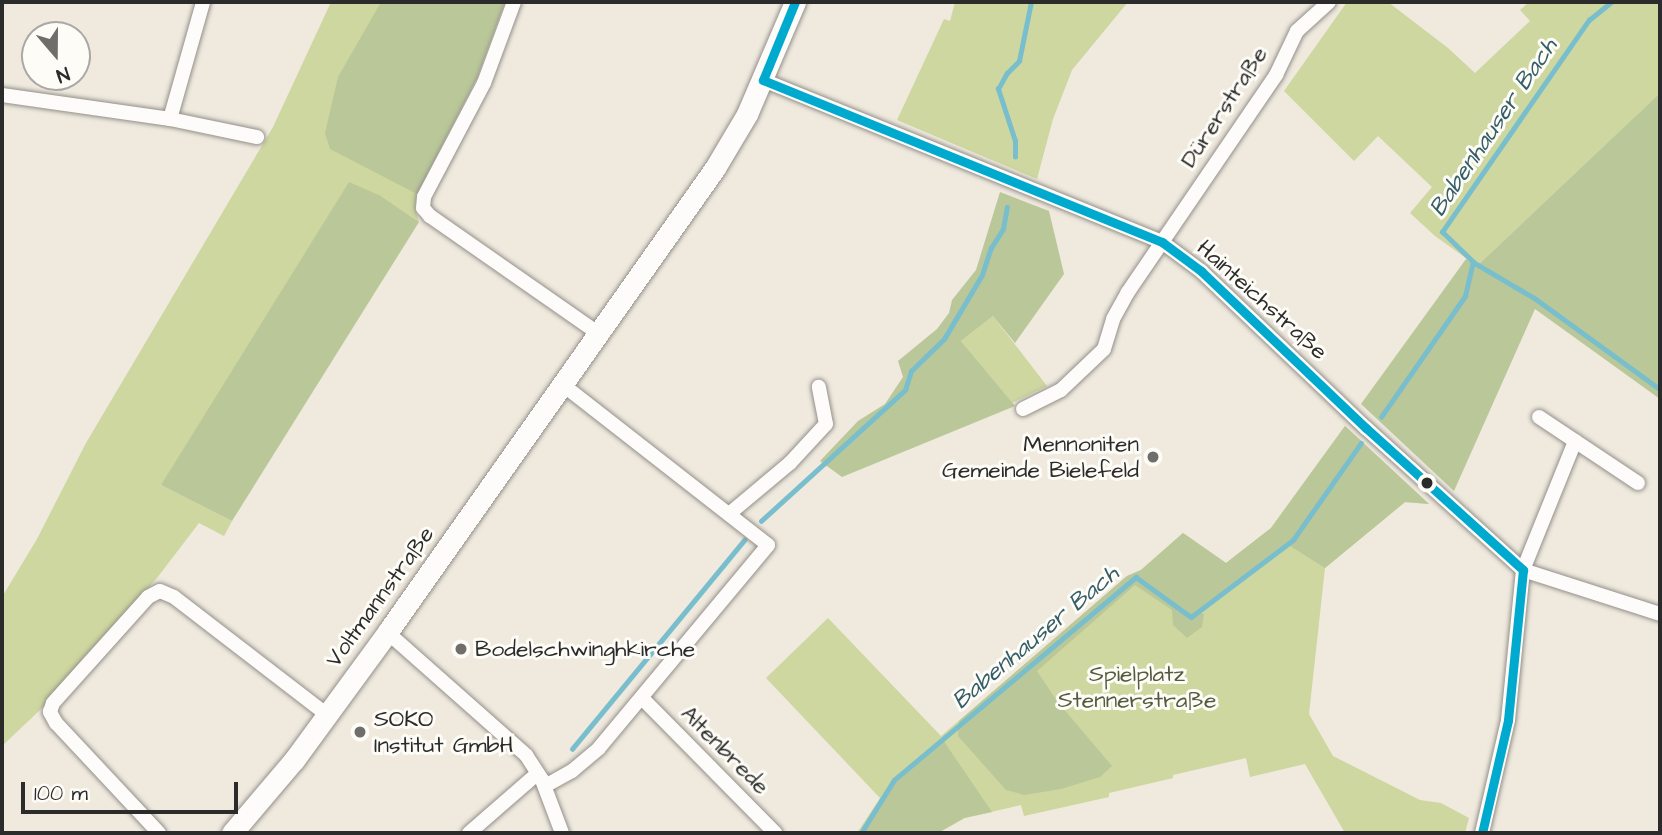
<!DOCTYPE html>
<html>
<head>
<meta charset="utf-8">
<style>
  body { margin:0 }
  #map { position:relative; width:1662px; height:835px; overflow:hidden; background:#efe9de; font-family:"Architects Daughter",sans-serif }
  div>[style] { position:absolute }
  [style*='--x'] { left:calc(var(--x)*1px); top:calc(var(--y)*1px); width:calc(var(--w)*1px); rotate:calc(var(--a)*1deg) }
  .green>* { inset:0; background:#ced79f }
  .forest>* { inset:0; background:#bac799 }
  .stream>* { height:4.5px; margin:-2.25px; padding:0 2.25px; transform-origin:2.25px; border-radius:2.25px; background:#79becd }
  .roads { filter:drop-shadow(0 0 2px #93908a) drop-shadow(0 0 2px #93908a) }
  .street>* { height:14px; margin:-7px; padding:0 7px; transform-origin:7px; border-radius:7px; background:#fdfcfa }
  .secondary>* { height:21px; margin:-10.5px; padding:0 10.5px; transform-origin:10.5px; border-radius:10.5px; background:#fdfcfa }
  .bus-1>* { height:9px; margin:-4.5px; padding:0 4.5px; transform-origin:4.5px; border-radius:4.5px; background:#00a9ce }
  .dots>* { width:19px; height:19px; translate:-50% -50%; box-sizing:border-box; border:4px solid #fdfcf7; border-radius:50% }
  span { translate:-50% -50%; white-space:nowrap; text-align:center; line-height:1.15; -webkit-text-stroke:6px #fdfcf7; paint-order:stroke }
  .street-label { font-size:23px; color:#2b2b2b }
  .poi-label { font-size:23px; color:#2b2b2b }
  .right { translate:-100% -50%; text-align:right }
  .left { translate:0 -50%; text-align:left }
  .park-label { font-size:23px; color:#545a3e }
  .water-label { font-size:24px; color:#365e69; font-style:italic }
  .frame { position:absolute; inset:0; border:4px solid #2b2b2b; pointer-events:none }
  .north { position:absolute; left:21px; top:21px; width:70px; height:70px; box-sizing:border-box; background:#fdfcf7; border:2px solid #a9a8a5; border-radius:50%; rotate:160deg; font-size:19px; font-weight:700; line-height:28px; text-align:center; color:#2b2b2b }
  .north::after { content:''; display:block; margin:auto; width:24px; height:32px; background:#706e6a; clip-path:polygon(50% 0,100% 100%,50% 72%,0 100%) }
  .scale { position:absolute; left:21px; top:782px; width:217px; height:32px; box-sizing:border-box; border:4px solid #2b2b2b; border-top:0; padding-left:9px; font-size:21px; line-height:24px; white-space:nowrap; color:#2b2b2b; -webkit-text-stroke:5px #fdfcf7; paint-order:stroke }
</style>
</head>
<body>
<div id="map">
  <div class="green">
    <div style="clip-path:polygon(331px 2px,505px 2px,477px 78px,417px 194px,415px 208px,419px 222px,381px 196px,161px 485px,232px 521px,224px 536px,199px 523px,157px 578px,39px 711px,2px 746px,2px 597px,37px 539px,86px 443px,273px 127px)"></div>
    <div style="clip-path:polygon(955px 2px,1128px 2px,1072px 70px,1053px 119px,1037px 179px,897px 120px,944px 19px,950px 21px)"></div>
    <div style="clip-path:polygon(1347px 2px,1388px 2px,1448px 48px,1475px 73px,1530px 21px,1520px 10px,1529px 2px,1660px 2px,1660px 93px,1477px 266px,1435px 236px,1410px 213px,1432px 187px,1378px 136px,1354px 161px,1284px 91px)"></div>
    <div style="clip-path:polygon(993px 316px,1047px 386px,1012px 403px,961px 341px)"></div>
    <div style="clip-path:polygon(1345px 426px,1429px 504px,1405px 502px,1325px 568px,1309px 714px,1333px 756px,1420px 800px,1441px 803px,1469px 818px,1465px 833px,1345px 833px,1305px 764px,1250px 777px,1246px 758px,1173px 775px,1173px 778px,1109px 793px,1109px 797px,1024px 816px,1021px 805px,965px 818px,938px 833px,857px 833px,880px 798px,766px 678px,828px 618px,941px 736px,1127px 576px,1141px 570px,1183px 533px,1226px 563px,1271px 528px)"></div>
  </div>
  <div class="forest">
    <div style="clip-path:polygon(381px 2px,505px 2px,477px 78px,417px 194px,330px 149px,325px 133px,338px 77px)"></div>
    <div style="clip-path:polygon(1660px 93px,1660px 399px,1535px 309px,1454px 491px,1361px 404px,1466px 259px,1477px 266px)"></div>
    <div style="clip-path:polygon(349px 182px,381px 196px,419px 222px,232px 521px,161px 485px)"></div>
    <div style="clip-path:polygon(1000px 192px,1049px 211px,1064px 274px,1015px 343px,993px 316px,961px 341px,1015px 406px,842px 477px,820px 461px,858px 421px,885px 404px,903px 377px,898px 361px,937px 329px,949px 313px,952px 300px,976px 270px)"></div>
    <div style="clip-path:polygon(1345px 426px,1429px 504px,1405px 502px,1325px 568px,1287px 544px,1196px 612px,1204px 614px,1202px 627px,1187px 638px,1173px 625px,1172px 610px,1135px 585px,1037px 671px,1057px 701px,1112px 766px,1100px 777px,1061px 789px,1024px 795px,1006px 790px,958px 736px,959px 721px,1127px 576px,1141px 570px,1183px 533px,1226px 563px,1271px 528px)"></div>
    <div style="clip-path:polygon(943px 740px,992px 812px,964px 818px,938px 833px,862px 833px,895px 781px)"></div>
  </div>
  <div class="stream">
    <div style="--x:1015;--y:157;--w:16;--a:-90"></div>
    <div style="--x:1015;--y:141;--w:55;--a:-108.1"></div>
    <div style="--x:998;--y:89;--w:18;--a:-61"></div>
    <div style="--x:1007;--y:73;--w:17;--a:-45"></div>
    <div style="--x:1019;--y:61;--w:60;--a:-78.5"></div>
    <div style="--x:1473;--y:262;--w:73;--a:30.4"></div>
    <div style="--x:1536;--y:299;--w:153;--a:36"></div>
    <div style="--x:1381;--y:417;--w:147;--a:-55.2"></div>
    <div style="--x:1465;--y:296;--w:35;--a:-77"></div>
    <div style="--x:1473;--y:262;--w:43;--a:-135.9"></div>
    <div style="--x:1442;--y:232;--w:258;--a:-55.3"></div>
    <div style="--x:1589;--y:20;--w:28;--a:-39"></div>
    <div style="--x:761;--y:521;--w:195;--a:-42.3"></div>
    <div style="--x:905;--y:390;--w:20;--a:-72"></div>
    <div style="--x:911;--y:371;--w:46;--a:-44.1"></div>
    <div style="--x:944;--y:339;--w:74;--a:-59.3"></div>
    <div style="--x:982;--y:275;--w:28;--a:-72"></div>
    <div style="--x:991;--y:248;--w:22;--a:-58"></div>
    <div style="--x:1003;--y:229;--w:22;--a:-80"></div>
    <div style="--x:572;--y:749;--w:271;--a:-50.5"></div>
    <div style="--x:861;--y:833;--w:62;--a:-58.1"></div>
    <div style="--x:894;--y:780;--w:316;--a:-40"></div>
    <div style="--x:1136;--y:577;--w:68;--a:36"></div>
    <div style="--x:1191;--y:617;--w:128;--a:-37"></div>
    <div style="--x:1293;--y:540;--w:118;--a:-55"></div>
  </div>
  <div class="roads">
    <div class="street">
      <div style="--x:514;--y:2;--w:86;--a:110.3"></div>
      <div style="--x:484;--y:83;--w:129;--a:117.8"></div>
      <div style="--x:424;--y:197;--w:11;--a:95"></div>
      <div style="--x:423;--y:208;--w:11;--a:49"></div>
      <div style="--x:430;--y:216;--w:205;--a:34.9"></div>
      <div style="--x:763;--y:80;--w:431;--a:22.1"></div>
      <div style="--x:1162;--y:242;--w:49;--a:36.6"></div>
      <div style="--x:1201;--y:271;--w:228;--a:43.6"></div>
      <div style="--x:1366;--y:428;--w:212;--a:42.1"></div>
      <div style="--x:1523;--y:570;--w:144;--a:17.8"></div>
      <div style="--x:2;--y:95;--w:170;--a:8.1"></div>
      <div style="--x:170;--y:119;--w:89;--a:11.7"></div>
      <div style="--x:170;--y:119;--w:122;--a:-74.2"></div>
      <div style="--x:1023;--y:409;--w:42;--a:-26.6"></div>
      <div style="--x:1061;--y:390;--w:59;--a:-43.6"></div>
      <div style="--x:1104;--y:349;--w:31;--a:-73"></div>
      <div style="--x:1113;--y:319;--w:31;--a:-61"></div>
      <div style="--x:1128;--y:292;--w:263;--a:-55.7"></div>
      <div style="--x:1276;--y:75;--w:49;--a:-64.5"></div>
      <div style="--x:1297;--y:31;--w:43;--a:-42.2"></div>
      <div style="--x:1539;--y:417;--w:119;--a:33.7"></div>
      <div style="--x:729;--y:514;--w:80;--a:-39.9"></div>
      <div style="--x:790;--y:463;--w:53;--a:-47.3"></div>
      <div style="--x:826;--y:424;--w:38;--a:-101"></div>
      <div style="--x:387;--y:632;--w:186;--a:41.5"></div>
      <div style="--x:526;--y:755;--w:30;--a:57"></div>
      <div style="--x:542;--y:780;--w:57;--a:69.3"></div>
      <div style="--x:642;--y:698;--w:190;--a:45.4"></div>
      <div style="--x:545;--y:786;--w:31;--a:-29"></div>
      <div style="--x:572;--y:771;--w:35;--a:-40"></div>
      <div style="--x:599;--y:748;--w:264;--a:-50.2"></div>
      <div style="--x:768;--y:545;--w:260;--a:-142"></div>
      <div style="--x:159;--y:833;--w:151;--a:-133.1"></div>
      <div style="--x:56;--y:723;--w:13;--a:-119"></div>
      <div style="--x:50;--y:712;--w:9;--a:-72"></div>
      <div style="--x:53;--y:703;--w:142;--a:-48.1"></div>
      <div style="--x:148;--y:597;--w:13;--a:-27"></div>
      <div style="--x:160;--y:591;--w:15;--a:23"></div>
      <div style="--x:174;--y:597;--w:193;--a:37.6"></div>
      <div style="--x:469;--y:833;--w:91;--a:-41"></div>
      <div style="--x:1482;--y:833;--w:116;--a:-77"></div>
      <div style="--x:1508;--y:720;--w:151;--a:-84.3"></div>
      <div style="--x:1523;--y:570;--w:139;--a:-68"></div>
    </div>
    <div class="secondary">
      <div style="--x:232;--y:833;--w:96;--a:-49.7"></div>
      <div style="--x:294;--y:760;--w:161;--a:-53.8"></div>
      <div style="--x:389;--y:630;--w:565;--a:-54.79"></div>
      <div style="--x:715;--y:168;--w:63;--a:-59.3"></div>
      <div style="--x:747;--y:114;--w:122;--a:-66.8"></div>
    </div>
  </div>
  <div class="bus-1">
    <div style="--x:763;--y:80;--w:431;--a:22.1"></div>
    <div style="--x:1162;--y:242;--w:49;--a:36.6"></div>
    <div style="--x:1201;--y:271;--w:228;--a:43.6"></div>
    <div style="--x:1366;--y:428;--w:212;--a:42.1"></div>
    <div style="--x:763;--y:80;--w:84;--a:-67.7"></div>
    <div style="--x:1482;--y:833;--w:116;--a:-77"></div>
    <div style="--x:1508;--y:720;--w:151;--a:-84.3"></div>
  </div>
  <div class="dots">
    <div style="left:1153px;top:457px;background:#706e6a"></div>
    <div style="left:1427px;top:483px;background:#2b2b2b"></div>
    <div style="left:461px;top:649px;background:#706e6a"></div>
    <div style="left:360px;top:732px;background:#706e6a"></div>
  </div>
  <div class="street-label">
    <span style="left:1224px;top:107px;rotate:-57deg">Dürerstraße</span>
    <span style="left:1262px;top:300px;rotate:42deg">Hainteichstraße</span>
    <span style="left:380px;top:597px;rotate:-54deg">Voltmannstraße</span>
    <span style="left:725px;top:750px;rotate:45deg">Altenbrede</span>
  </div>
  <div class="poi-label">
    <span class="right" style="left:1139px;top:457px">Mennoniten<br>Gemeinde Bielefeld</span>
    <span class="left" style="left:475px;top:649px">Bodelschwinghkirche</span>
    <span class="left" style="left:374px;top:732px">SOKO<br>Institut GmbH</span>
  </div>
  <div class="park-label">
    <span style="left:1137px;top:687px">Spielplatz<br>Stennerstraße</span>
  </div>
  <div class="water-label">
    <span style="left:1494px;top:128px;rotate:-56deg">Babenhauser Bach</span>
    <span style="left:1036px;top:638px;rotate:-40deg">Babenhauser Bach</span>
  </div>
  <div class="frame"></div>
  <div class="north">N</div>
  <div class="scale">100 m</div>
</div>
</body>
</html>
